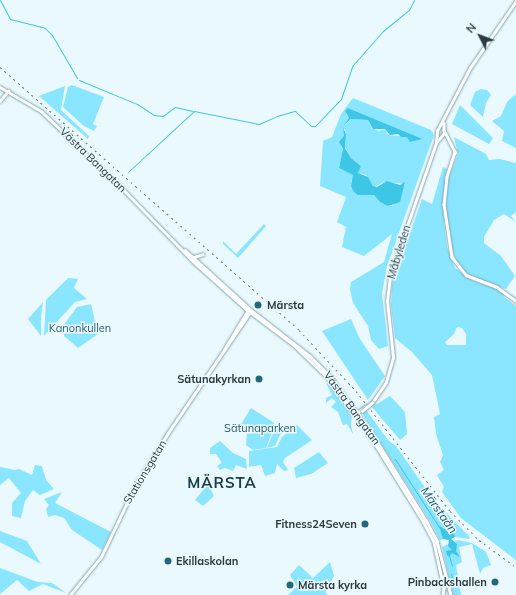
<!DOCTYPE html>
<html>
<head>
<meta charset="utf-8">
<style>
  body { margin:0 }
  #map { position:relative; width:516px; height:595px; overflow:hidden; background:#eaf9fe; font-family:Mulish,sans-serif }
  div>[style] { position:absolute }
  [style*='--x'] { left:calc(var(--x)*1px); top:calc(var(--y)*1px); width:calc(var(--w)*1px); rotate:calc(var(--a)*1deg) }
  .green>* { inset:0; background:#8ae5ff }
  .water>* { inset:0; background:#3ec6e7 }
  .stream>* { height:1px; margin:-0.5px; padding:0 0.5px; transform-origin:0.5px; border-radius:0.5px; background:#3ec6e7 }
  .roads { filter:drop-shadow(0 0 1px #81a7b2) drop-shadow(0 0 1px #81a7b2) }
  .secondary>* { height:2.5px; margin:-1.25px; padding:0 1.25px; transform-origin:1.25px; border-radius:1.25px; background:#fff }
  .rail>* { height:1px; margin-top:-0.5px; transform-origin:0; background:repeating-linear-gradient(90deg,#718186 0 2px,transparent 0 6px) }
  .bridges { filter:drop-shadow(0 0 1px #81a7b2) drop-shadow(0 0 1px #81a7b2) }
  .secondary-bridge>* { height:2.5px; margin:-1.25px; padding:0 1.25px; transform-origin:1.25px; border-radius:1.25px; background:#fff }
  .dots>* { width:11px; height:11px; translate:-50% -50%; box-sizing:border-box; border:2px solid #eaf9fe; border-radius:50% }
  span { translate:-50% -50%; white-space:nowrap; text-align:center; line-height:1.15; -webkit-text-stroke:3px #eaf9fe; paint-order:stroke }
  .street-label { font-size:11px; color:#2b3b40 }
  .poi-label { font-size:11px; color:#2b3b40; font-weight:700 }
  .left { translate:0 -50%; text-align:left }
  .right { translate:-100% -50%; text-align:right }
  .park-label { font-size:11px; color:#285e6c }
  .water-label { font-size:12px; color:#205664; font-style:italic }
  .district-label { font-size:15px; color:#193d46; font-weight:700; letter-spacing:1px }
  .north { position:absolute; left:460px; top:16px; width:40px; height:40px; -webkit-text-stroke:3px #eaf9fe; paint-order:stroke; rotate:312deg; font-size:11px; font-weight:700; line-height:16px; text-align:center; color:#2b3b40 }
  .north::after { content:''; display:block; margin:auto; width:14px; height:18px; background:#2b3b40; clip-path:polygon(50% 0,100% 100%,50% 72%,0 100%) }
</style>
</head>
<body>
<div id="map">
  <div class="green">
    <div style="clip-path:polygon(72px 85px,104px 97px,93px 124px,97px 126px,94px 131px,84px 126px,63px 107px,68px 87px)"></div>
    <div style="clip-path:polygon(65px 86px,61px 110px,89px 136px,88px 139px,39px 96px)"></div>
    <div style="clip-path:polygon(481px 89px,487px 90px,491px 95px,486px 103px,483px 117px,470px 105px,475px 92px)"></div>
    <div style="clip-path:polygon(516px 94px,516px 148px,502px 141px,504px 131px,492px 121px,501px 116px,507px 102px)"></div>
    <div style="clip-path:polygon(evenodd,353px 98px,431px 130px,434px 135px,387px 266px,382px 293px,388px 346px,379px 349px,371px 340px,368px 326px,353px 303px,350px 289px,351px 282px,384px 262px,392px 234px,364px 256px,342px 247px,346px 227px,337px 222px,346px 197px,320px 186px,323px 141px,332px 137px,341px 114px,353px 98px,348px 108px,418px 137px,423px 139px,410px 142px,408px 137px,388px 135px,385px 129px,379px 131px,372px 128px,368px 120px,351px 119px,345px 125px,349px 118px,346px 114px,348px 108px,353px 98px,343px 129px,345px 129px,346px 134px,345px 147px,351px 158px,361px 166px,352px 174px,339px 168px,343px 150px,340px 144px,345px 135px,343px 129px,353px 98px,358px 173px,366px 175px,374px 187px,385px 182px,405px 184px,392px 206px,389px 206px,380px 202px,374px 195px,351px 186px,352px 179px,358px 173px)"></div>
    <div style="clip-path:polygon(460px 105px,493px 138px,489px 144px,452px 124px)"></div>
    <div style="clip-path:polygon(454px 137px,486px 154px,489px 160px,500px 159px,516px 163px,516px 212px,511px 216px,516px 222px,504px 214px,494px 220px,484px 237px,484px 243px,501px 256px,515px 276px,506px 289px,472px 276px,463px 271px,456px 260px,448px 237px,445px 203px,446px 185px,458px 154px)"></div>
    <div style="clip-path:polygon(evenodd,443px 167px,447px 169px,443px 203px,444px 222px,447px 247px,455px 268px,473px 281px,501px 290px,505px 295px,503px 296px,516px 306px,516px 560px,461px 518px,442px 492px,444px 487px,437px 475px,444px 470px,440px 462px,443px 455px,436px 434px,434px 417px,440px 414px,432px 375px,412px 352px,395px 338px,391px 305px,392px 285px,397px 262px,400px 262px,422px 199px,432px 204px,443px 167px,457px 327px,462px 328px,466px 334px,466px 345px,447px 345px,445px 342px,454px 334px,457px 327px)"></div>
    <div style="clip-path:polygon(264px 224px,266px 226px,238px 258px,223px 244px,223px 241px,236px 254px)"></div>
    <div style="clip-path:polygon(68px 278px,78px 279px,74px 288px,87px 299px,75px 302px,44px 336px,46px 300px)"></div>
    <div style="clip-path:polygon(43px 302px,41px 315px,41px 336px,28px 319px)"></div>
    <div style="clip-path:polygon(91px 304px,98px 334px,78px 348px,64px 336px,63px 326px,77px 307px)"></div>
    <div style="clip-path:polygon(351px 319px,360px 339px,385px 376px,368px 400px,322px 331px)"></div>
    <div style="clip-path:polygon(326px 383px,329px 384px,352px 413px,351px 425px,353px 434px,347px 424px,343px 425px,338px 412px,331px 407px,336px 402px,332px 398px,326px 403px,326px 398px,332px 395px)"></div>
    <div style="clip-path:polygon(390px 396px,405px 412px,407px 434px,400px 440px,372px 407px)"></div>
    <div style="clip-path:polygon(251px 408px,273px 422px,277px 429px,280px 425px,288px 429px,280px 435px,275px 446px,267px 448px,273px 433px,276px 431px,272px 433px,266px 448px,253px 450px,246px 445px,247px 431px,240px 426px)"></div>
    <div style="clip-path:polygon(366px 410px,388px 440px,396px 446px,435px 502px,470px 537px,469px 539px,455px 537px,440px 540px,430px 521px,364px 417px,363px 413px)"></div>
    <div style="clip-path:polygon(297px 425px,312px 440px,285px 458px,283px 462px,288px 470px,284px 471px,277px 464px,275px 473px,265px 476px,261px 465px,249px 467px,249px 451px,277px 447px,282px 437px)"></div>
    <div style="clip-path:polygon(220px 441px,233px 453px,246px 459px,247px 469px,236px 465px,233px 471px,225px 468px,220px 470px,217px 466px,222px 463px,216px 454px,210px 454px,210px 448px)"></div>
    <div style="clip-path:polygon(319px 452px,328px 463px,311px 474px,296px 478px,294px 468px)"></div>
    <div style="clip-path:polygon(35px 465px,42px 466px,46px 480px,54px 489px,40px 495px,33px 490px,25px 501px,21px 518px,12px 516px,12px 503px,21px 493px,9px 478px,0 485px,0 467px,15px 470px,19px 469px,32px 475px)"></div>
    <div style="clip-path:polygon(208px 484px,214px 496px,203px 506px,195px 500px)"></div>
    <div style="clip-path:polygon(62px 492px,55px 503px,111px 532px,102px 550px,72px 530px,64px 518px,55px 515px,48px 517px,46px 509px,49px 505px,44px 499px)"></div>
    <div style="clip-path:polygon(0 531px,27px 541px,41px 564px,0 542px)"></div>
    <div style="clip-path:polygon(458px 540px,472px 543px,486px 552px,491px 565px,483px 568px,480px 574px,472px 544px,459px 547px,462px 562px,456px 565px,461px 595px,453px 595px,442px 547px)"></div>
    <div style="clip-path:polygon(330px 562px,334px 576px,325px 592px,328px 595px,288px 595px,297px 587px,290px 575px,299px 565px,313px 578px)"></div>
    <div style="clip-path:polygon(0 568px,38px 582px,52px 583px,66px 593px,43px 584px,29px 591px,17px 580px,0 594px)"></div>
  </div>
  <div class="water">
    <div style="clip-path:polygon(348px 108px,418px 137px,423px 139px,410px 142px,407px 137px,401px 137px,398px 134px,390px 135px,385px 129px,373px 129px,368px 120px,351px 119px,344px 125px,349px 118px,345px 111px)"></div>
    <div style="clip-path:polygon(343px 127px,346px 134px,345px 148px,351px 158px,361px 166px,358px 173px,368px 177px,373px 186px,377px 187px,387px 181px,400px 185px,405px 182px,400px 202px,388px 206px,380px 202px,374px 195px,358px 195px,354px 192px,351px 186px,353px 175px,339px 168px,343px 149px,339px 142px,344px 136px)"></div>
    <div style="clip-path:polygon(439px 526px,454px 534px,455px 537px,451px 539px,457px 544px,456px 551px,460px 557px,452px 553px,449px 557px,447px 555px,446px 551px,452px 550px,448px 546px,449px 540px,443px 539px)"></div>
  </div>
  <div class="stream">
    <div style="--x:0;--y:0;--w:21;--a:62"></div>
    <div style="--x:10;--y:19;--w:36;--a:14"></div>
    <div style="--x:45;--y:28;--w:10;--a:45"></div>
    <div style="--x:52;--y:35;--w:50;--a:59.8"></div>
    <div style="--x:79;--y:80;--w:63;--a:22.5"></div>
    <div style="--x:137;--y:104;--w:20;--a:33"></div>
    <div style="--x:154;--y:115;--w:9;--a:6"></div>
    <div style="--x:163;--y:116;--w:15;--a:-37"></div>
    <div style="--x:175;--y:107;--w:18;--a:13"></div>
    <div style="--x:128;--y:172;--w:90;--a:-42.7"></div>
    <div style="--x:194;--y:111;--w:66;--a:11.3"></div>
    <div style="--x:259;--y:124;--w:20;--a:-24"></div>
    <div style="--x:277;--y:116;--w:19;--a:-16"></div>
    <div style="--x:295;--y:111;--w:22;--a:43"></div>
    <div style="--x:311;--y:126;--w:4;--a:0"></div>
    <div style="--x:315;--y:126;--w:37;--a:-46"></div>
    <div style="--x:341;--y:99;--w:36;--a:-71"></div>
    <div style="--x:353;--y:65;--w:45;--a:-48.6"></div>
    <div style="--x:383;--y:31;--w:33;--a:-39"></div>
    <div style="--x:409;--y:10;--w:11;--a:-63"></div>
    <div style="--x:395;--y:459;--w:81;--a:57.1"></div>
    <div style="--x:449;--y:555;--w:11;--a:75"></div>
    <div style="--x:451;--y:574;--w:10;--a:73"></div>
  </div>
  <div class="roads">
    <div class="secondary">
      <div style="--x:0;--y:87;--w:48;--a:30.3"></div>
      <div style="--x:41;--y:111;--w:110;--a:43.5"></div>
      <div style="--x:121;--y:187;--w:105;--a:45.8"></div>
      <div style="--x:194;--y:262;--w:69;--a:42"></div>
      <div style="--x:245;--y:308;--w:61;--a:37.1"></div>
      <div style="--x:294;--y:345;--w:47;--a:44.1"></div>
      <div style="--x:328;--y:378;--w:73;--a:53.9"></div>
      <div style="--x:371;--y:437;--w:99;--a:58.2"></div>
      <div style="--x:423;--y:521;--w:24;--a:62"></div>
      <div style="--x:434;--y:542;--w:47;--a:77.7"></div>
      <div style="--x:444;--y:588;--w:7;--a:98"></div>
      <div style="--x:0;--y:101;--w:13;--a:-51"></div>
      <div style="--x:444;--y:123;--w:7;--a:90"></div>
      <div style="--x:444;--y:130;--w:25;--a:63"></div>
      <div style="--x:455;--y:152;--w:26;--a:108"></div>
      <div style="--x:447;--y:177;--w:27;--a:96"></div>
      <div style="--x:444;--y:204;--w:54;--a:81.4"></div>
      <div style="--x:452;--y:257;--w:23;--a:52"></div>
      <div style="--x:466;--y:275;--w:33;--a:21"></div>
      <div style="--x:497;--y:287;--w:24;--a:36"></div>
      <div style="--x:436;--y:143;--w:13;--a:-51"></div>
      <div style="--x:185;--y:250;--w:89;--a:42.3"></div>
      <div style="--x:251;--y:310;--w:75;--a:37.9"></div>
      <div style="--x:310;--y:356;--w:28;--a:45"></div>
      <div style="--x:330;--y:376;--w:73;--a:53.9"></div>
      <div style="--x:373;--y:435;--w:100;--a:58.1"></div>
      <div style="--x:426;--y:520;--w:24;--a:62"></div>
      <div style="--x:437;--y:541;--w:56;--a:75.5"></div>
      <div style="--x:194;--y:257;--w:9;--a:-18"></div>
      <div style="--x:224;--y:350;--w:47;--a:-59"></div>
      <div style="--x:372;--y:403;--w:25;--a:-56"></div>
      <div style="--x:386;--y:382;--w:26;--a:-74"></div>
      <div style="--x:393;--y:357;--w:56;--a:-96.1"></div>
      <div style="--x:387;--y:301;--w:26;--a:-83"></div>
      <div style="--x:390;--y:275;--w:140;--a:-70.8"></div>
      <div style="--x:436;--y:143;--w:12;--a:-85"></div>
      <div style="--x:437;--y:131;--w:71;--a:-62.4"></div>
      <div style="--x:470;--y:68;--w:81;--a:-55.5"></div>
      <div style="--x:357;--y:413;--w:11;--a:-38"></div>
      <div style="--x:70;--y:595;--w:49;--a:-50.8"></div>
      <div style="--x:101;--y:557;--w:76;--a:-64.4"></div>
      <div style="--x:134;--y:488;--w:65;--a:-58.3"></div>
      <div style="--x:168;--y:433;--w:146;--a:-55.9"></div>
    </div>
  </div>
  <div class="rail">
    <div style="--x:0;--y:67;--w:398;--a:41.3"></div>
    <div style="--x:299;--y:330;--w:83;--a:46.9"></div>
    <div style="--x:356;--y:391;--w:152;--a:51.9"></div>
    <div style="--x:450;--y:511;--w:41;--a:45"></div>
    <div style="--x:479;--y:540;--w:46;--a:36.1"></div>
  </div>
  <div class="bridges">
    <div class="secondary-bridge">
      <div style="--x:362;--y:411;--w:13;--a:-39"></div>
    </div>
  </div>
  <div class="dots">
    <div style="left:258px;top:305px;background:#236778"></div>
    <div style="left:259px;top:379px;background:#236778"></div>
    <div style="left:365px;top:524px;background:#236778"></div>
    <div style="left:168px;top:561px;background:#236778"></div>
    <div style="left:495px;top:582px;background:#236778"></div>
    <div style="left:290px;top:585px;background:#236778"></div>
  </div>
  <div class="street-label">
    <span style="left:93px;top:160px;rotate:44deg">Västra Bangatan</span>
    <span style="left:399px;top:252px;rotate:-73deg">Måbyleden</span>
    <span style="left:352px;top:408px;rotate:54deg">Västra Bangatan</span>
    <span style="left:145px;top:472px;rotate:-59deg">Stationsgatan</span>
  </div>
  <div class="poi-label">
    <span class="left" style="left:267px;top:305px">Märsta</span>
    <span class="right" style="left:251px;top:379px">Sätunakyrkan</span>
    <span class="right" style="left:357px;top:524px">Fitness24Seven</span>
    <span class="left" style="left:176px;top:561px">Ekillaskolan</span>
    <span class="right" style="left:487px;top:582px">Pinbackshallen</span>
    <span class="left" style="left:298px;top:585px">Märsta kyrka</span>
  </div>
  <div class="park-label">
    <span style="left:80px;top:328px">Kanonkullen</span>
    <span style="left:260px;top:428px">Sätunaparken</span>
  </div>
  <div class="water-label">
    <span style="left:439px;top:510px;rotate:55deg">Märstaån</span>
  </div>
  <div class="district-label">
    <span style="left:222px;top:483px">MÄRSTA</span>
  </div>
  <div class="north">N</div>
</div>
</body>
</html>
